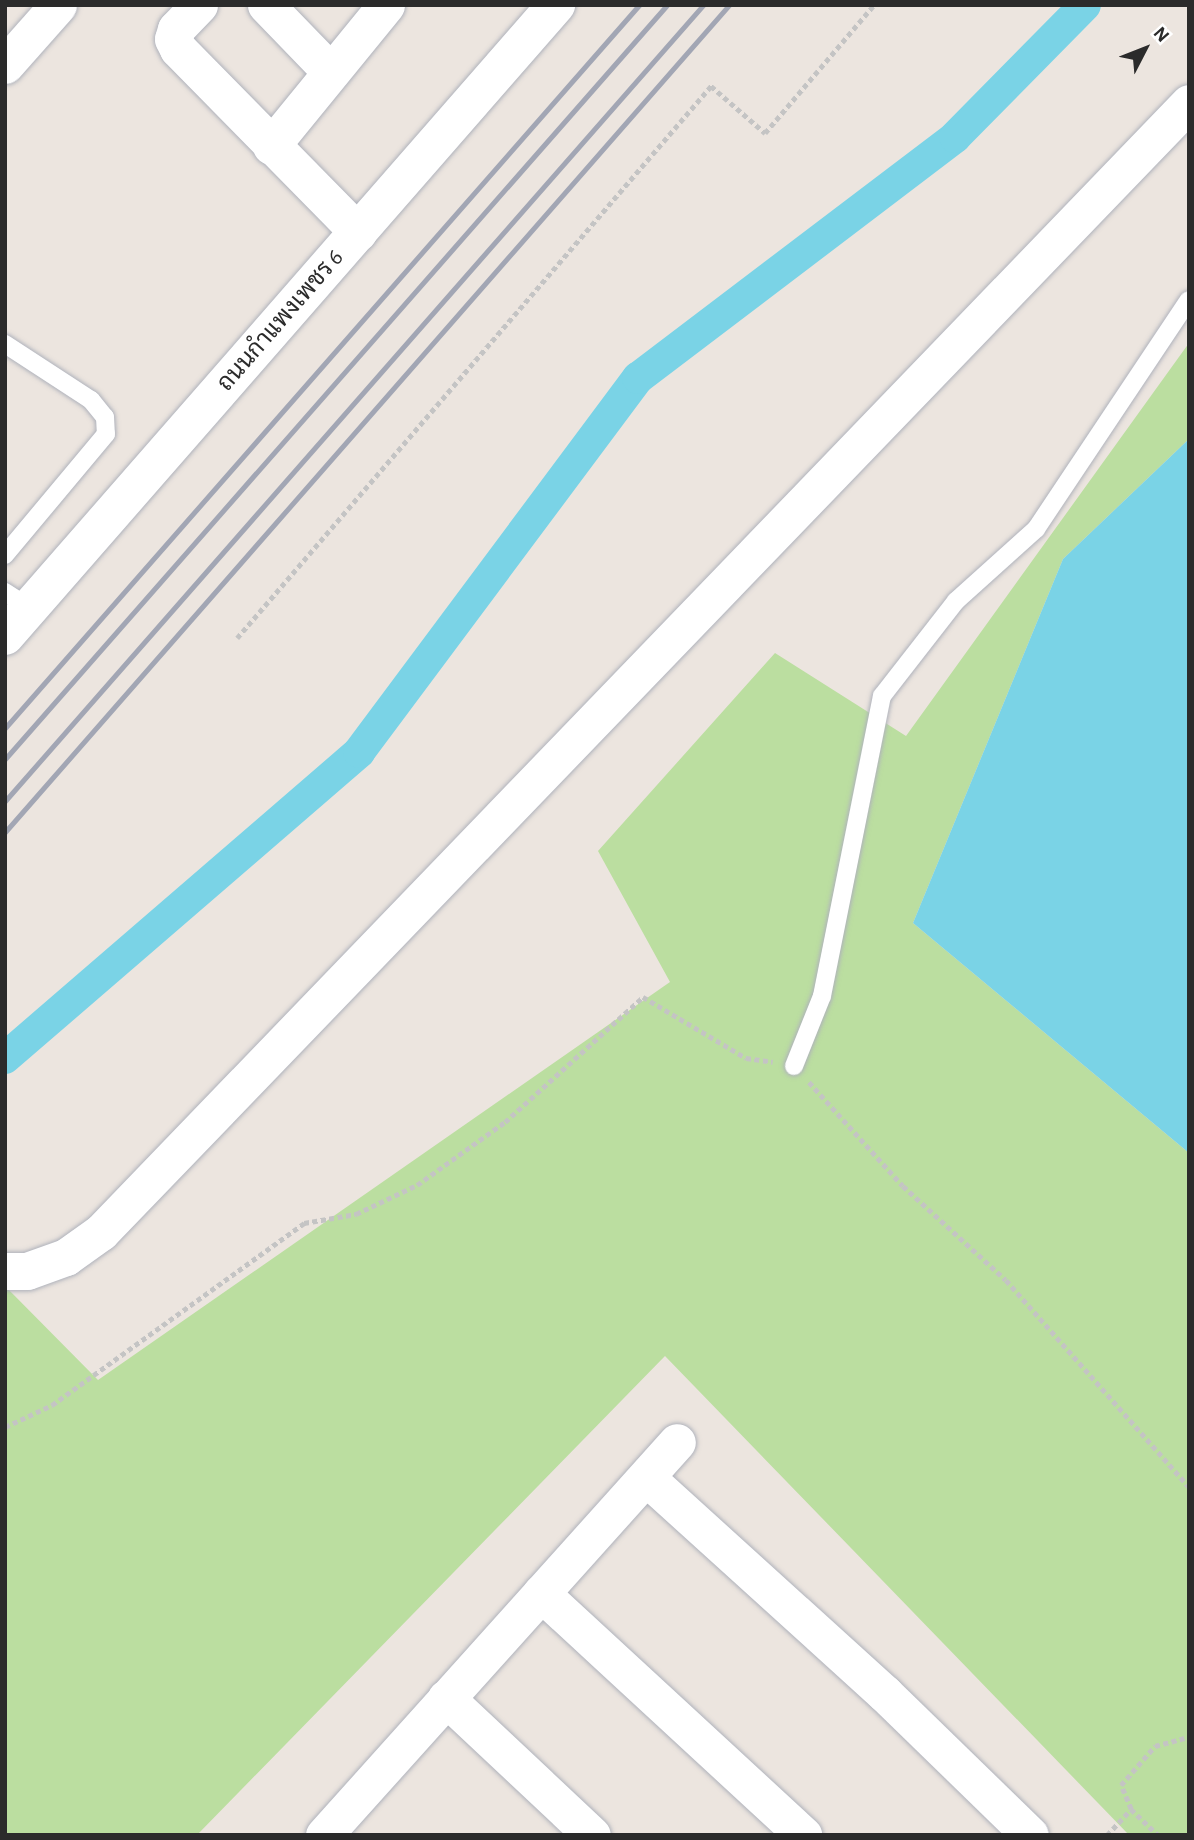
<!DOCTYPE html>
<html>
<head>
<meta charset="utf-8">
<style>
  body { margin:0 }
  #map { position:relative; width:1194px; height:1840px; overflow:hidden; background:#ece5df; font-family:"Alegreya Sans",Sarabun,sans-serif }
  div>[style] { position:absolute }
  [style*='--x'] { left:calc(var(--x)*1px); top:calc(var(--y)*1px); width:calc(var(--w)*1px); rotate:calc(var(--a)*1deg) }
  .green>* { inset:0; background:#bbdea0 }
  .water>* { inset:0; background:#7ad3e6 }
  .canal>* { height:32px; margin:-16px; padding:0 16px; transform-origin:16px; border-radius:16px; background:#7ad3e6 }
  .path>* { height:4.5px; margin-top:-2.25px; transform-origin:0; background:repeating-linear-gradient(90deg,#c4c4c4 0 5px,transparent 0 8.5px) }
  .roads { filter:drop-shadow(0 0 2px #afb2bb) drop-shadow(0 0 2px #afb2bb) }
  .service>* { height:18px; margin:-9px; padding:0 9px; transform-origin:9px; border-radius:9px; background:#fff }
  .minor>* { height:37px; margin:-18.5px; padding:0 18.5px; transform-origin:18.5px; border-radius:18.5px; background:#fff }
  .secondary>* { height:38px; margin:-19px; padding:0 19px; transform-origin:19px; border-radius:19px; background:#fff }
  .rail>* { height:5px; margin:-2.5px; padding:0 2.5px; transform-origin:2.5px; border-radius:2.5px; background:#a2a6b4 }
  span { translate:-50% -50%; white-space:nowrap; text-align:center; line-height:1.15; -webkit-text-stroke:6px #fff; paint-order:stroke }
  .street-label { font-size:24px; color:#2b2b2b }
  .frame { position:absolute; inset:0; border:7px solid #2b2b2b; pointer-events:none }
  .north { position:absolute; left:1110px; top:14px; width:70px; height:70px; -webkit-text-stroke:5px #fff; paint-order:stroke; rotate:48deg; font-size:19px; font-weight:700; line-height:28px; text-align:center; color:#2b2b2b }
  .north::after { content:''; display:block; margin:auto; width:24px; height:32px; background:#2b2b2b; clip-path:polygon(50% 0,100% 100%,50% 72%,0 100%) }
</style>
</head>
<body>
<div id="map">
  <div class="green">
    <div style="clip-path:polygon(1189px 343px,1189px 439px,1063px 559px,913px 923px,1189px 1153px,1189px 1835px,1129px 1835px,665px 1356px,197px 1835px,5px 1835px,5px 1286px,98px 1380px,670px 982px,598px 851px,775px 653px,906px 736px)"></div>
  </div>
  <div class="water">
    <div style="clip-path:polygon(1189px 439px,1189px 1153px,913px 923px,1063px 559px)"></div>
  </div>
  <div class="canal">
    <div style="--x:5;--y:1058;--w:468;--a:-40.8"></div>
    <div style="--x:359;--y:752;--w:467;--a:-53.3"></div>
    <div style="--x:638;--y:378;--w:398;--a:-37.2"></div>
    <div style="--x:955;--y:137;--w:185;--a:-45.4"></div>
  </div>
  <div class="path">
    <div style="--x:237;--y:638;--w:728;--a:-49.35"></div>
    <div style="--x:711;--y:86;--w:72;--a:41"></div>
    <div style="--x:765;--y:133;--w:168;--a:-49.6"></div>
    <div style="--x:809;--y:1082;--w:140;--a:47.9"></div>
    <div style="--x:903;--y:1186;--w:139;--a:42.4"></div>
    <div style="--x:1006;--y:1280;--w:276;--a:48.5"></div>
    <div style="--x:5;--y:1427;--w:52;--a:-25.1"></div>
    <div style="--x:52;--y:1405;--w:311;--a:-35.8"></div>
    <div style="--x:304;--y:1223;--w:53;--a:-9.8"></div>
    <div style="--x:356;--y:1214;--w:68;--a:-25.4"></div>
    <div style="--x:417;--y:1185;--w:108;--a:-35.6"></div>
    <div style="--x:505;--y:1122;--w:186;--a:-42.2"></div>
    <div style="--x:643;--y:997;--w:120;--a:30.6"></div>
    <div style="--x:746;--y:1058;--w:27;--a:8"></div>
    <div style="--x:1131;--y:1809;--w:26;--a:-113"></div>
    <div style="--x:1121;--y:1785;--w:52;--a:-48.9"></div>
    <div style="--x:1155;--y:1746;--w:35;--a:-15"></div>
    <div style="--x:1107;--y:1835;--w:35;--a:-47"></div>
    <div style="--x:1131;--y:1809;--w:37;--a:44"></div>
  </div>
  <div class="roads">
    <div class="service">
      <div style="--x:5;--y:344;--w:103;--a:33.1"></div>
      <div style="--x:91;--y:400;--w:22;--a:51"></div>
      <div style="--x:105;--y:417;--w:17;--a:87"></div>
      <div style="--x:106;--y:434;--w:158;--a:129.9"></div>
      <div style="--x:5;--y:592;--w:30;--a:33"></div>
      <div style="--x:794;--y:1066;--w:75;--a:-68.2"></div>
      <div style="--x:822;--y:996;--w:306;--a:-78.7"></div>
      <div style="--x:882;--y:696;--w:120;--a:-52.1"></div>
      <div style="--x:956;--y:601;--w:108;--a:-42"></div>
      <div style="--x:1036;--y:529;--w:275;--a:-56.3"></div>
    </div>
    <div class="minor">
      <div style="--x:199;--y:5;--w:33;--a:134"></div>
      <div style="--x:176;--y:29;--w:10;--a:107"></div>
      <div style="--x:173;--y:39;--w:11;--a:63"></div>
      <div style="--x:178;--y:49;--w:257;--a:45.5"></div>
      <div style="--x:266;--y:5;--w:93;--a:45.9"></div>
      <div style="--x:5;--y:65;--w:80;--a:-48.5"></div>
      <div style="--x:271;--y:146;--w:182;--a:-50.8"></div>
      <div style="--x:5;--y:1271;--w:22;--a:0"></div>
      <div style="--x:27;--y:1271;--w:41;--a:-19.7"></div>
      <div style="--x:66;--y:1257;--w:43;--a:-35.5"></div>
      <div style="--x:101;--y:1232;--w:1568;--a:-46.06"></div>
      <div style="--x:648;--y:1479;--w:320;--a:42.2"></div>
      <div style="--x:885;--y:1694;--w:202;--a:44.2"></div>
      <div style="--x:541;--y:1593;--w:357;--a:42.7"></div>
      <div style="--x:446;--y:1698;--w:200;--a:43.2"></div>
      <div style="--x:324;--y:1835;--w:528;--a:-48.07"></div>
    </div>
    <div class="secondary">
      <div style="--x:5;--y:636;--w:838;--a:-48.87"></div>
    </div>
  </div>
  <div class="rail">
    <div style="--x:5;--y:728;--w:962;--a:-48.75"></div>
    <div style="--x:5;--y:759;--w:1003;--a:-48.72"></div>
    <div style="--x:5;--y:801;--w:1059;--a:-48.75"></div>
    <div style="--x:5;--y:832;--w:1099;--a:-48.8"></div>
  </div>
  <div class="street-label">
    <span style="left:281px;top:321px;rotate:-49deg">ถนนกำแพงเพชร 6</span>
  </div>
  <div class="frame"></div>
  <div class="north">N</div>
</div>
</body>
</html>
